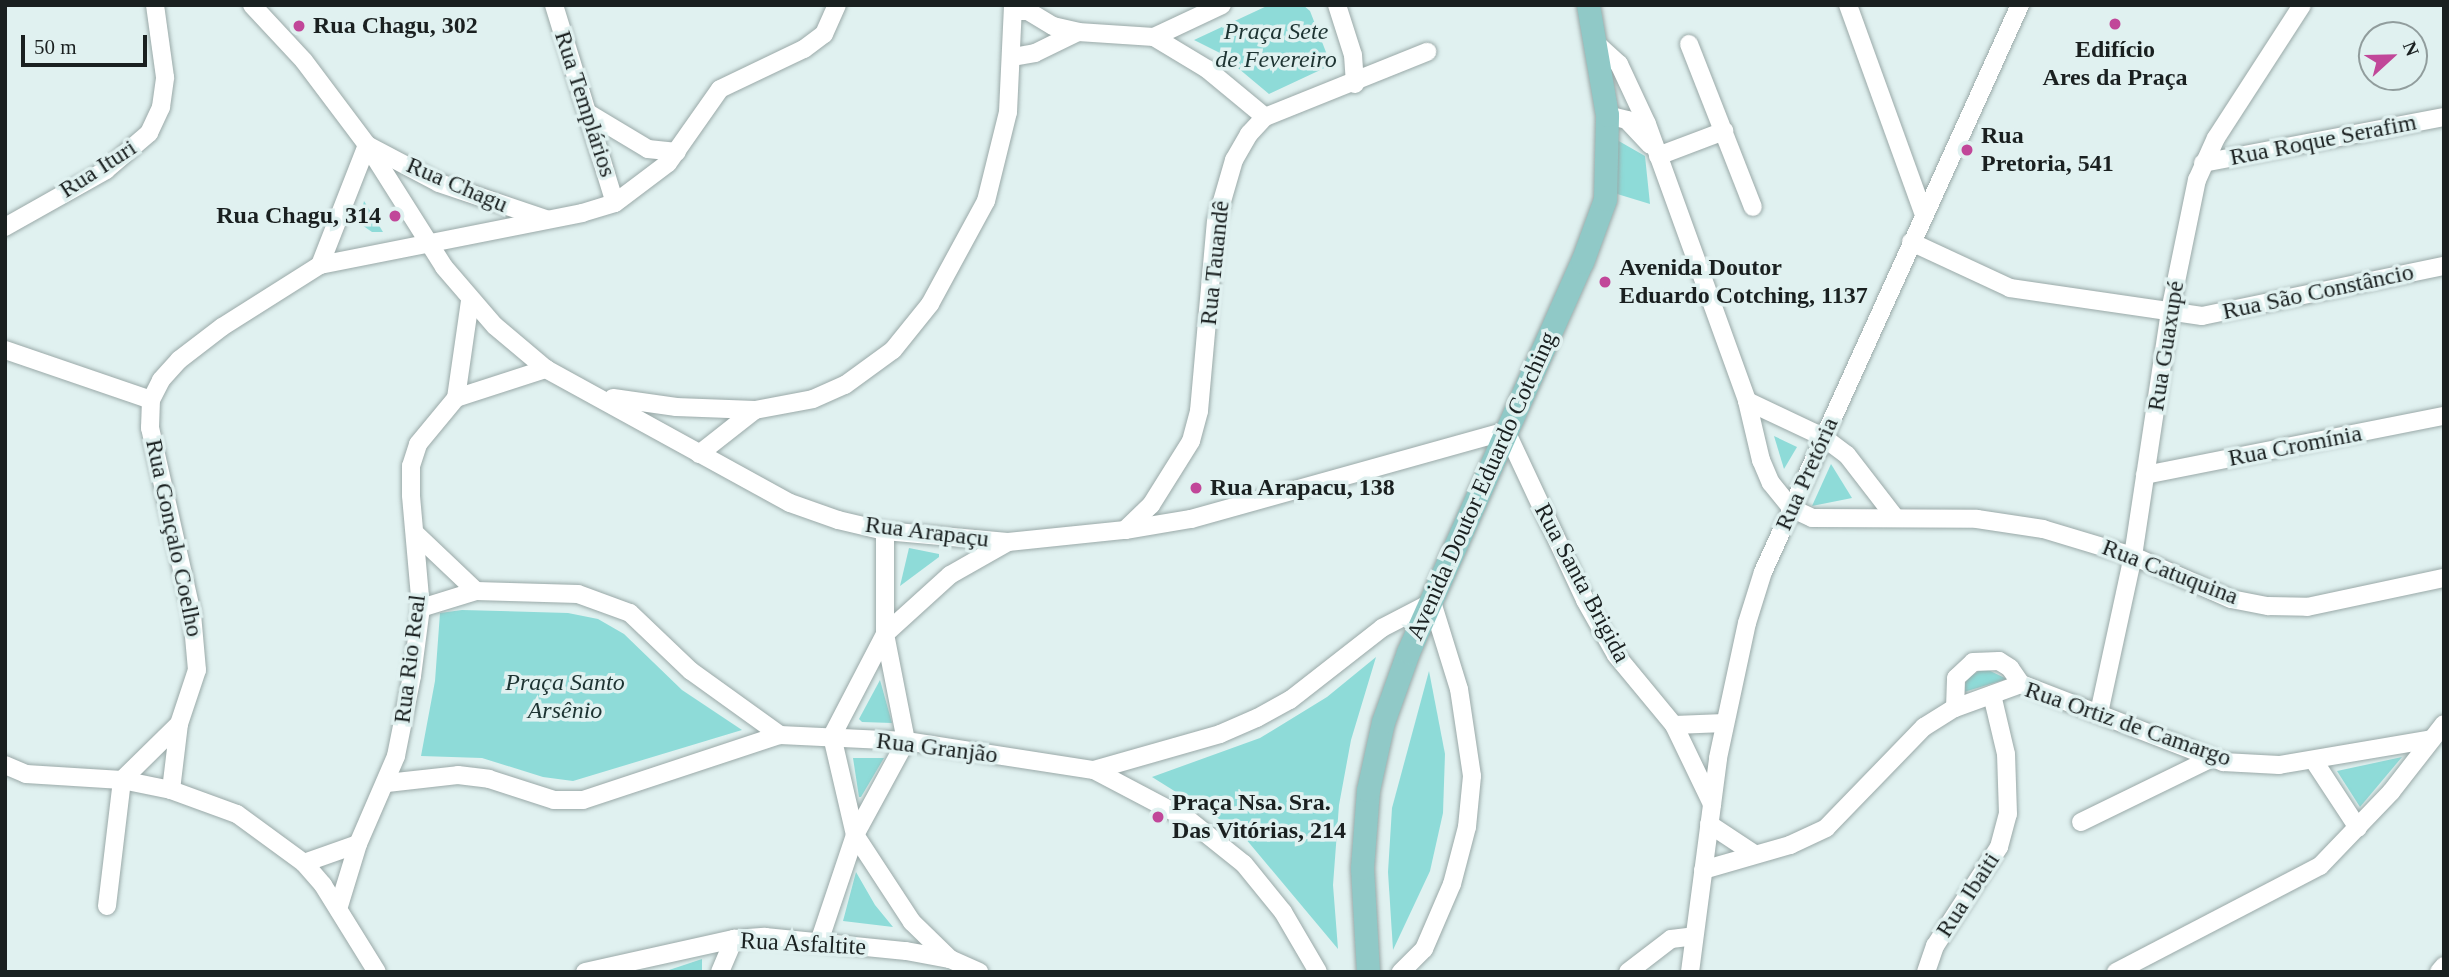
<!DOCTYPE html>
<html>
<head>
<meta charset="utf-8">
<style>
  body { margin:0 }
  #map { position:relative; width:2449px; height:977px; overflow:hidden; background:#e0f1f0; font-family:Georgia,serif }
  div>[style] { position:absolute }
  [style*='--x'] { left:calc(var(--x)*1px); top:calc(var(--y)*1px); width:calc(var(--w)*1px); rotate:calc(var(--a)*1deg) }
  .green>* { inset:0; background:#8edbd8 }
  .roads { filter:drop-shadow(0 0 2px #9aa9a8) drop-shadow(0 0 2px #9aa9a8) }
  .minor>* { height:18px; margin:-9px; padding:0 9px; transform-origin:9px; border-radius:9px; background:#fff }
  .major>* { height:23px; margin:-11.5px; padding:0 11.5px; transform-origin:11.5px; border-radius:11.5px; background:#90c9c7 }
  .dots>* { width:19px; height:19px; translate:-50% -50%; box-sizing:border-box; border:4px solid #e0f1f0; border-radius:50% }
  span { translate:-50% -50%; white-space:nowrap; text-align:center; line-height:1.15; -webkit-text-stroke:7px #e0f1f0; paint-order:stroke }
  .poi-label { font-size:24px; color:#1a2020; font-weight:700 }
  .left { translate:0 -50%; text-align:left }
  .right { translate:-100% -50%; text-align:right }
  .park-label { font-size:24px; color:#1d3332; font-style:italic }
  .street-label { font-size:24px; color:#1a2020 }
  .frame { position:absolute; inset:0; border:7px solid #1a2020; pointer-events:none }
  .north { position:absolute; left:2358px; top:21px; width:70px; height:70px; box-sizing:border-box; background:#e0f1f0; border:2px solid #919d9d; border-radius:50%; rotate:68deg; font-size:19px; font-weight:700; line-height:28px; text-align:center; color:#1a2020 }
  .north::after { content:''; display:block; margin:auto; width:24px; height:32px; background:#c14799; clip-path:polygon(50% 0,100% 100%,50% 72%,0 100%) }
  .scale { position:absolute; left:21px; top:35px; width:126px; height:32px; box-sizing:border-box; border:4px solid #1a2020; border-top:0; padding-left:9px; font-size:21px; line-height:24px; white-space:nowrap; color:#1a2020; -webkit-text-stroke:5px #e0f1f0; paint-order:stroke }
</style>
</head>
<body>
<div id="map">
  <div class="green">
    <div style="clip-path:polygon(1269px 5px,1303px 5px,1310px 11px,1331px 65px,1269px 94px,1220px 53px,1194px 40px)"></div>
    <div style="clip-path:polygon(1617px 140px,1645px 156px,1650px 204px,1614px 193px)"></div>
    <div style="clip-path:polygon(364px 201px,383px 232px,372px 232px,359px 223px)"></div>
    <div style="clip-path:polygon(1774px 436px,1797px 447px,1784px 469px)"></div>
    <div style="clip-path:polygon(1831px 464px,1852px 498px,1812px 506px)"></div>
    <div style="clip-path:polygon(909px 548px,939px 554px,939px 557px,900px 586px)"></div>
    <div style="clip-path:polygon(462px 610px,568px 613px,598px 619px,624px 634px,682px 690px,742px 730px,573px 781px,543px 777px,482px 758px,421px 756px,435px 681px,440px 613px)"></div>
    <div style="clip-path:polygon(1376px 657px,1351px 740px,1339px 805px,1333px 885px,1338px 949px,1240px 832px,1152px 777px,1260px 738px,1327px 697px)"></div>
    <div style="clip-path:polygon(1984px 668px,2007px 679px,1964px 692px,1966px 679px)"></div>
    <div style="clip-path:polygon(1429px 671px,1445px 754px,1443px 813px,1430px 871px,1393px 950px,1388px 872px,1392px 808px)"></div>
    <div style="clip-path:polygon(880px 680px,892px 723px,862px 722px,859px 719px)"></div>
    <div style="clip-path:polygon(2402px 757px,2360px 807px,2337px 771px)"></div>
    <div style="clip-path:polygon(884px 758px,861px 797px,859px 797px,853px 758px)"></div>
    <div style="clip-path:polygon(856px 872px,875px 905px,893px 927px,843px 921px)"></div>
    <div style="clip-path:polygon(702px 959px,702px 972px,663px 972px)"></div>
  </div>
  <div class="roads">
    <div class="minor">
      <div style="--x:252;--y:5;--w:76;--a:47.1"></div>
      <div style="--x:304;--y:61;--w:105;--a:53.1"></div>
      <div style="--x:367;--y:145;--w:144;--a:57.7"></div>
      <div style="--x:444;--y:267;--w:78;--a:49.2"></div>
      <div style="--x:495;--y:326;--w:67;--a:40.1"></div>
      <div style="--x:546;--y:369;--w:278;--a:28.8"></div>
      <div style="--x:790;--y:503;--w:51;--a:19.5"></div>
      <div style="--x:838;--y:520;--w:48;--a:13.2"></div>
      <div style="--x:885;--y:531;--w:123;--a:5.1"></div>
      <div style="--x:1008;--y:542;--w:118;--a:-5.9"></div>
      <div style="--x:1125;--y:530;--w:67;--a:-9.5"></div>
      <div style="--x:1191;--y:519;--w:327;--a:-15.6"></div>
      <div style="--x:1506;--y:431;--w:187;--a:64.9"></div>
      <div style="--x:1585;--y:600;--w:63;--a:60.6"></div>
      <div style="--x:1616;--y:655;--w:91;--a:50.4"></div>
      <div style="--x:1674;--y:725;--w:88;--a:64.3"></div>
      <div style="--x:554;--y:5;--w:207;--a:72.9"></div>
      <div style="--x:1337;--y:5;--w:52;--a:72.3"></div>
      <div style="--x:1353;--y:55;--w:29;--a:86"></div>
      <div style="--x:1848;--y:5;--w:223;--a:70.1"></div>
      <div style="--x:1013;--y:11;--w:15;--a:0"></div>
      <div style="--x:1028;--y:11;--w:29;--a:31"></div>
      <div style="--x:1053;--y:26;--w:26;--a:13"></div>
      <div style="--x:1078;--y:32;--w:76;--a:3.8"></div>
      <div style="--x:1154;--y:37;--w:75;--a:-25.2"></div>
      <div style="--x:1154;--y:37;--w:62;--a:31.1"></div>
      <div style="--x:1207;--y:69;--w:75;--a:39.6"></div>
      <div style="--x:1689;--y:44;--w:175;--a:68.6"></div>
      <div style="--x:1599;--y:46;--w:27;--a:42"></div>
      <div style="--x:1619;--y:64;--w:66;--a:65"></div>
      <div style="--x:1647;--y:124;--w:294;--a:70.1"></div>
      <div style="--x:1747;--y:401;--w:61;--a:76.7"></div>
      <div style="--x:1761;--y:460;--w:25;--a:67"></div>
      <div style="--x:1771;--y:483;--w:32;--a:51"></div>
      <div style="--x:1791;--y:508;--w:23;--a:25"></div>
      <div style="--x:1812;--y:518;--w:165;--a:0.3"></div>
      <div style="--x:1977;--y:519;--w:67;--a:8.6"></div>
      <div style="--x:2043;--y:529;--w:94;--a:16.7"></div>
      <div style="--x:2133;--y:556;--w:107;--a:23.7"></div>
      <div style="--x:2231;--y:599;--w:38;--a:11"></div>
      <div style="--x:2268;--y:606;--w:39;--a:1"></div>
      <div style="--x:2307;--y:607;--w:140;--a:-12"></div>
      <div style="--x:1013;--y:57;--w:22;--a:-10"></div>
      <div style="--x:1035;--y:53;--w:48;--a:-26"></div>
      <div style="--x:588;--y:113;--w:70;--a:31"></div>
      <div style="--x:648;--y:149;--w:29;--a:6"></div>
      <div style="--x:1607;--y:115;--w:21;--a:14"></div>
      <div style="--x:1627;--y:120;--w:34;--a:47"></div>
      <div style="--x:1658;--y:156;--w:71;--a:-20.7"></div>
      <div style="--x:2203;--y:163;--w:245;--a:-10.8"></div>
      <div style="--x:5;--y:227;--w:116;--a:-29.4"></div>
      <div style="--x:106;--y:170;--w:57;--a:-40.7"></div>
      <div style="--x:149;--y:133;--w:29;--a:-65"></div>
      <div style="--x:161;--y:107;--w:30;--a:-82"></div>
      <div style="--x:165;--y:77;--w:73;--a:-97.9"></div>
      <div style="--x:1911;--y:242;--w:109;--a:24.9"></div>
      <div style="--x:2010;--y:288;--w:194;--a:8.3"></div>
      <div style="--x:2202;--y:316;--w:247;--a:-11.7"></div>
      <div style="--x:320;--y:265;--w:129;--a:-68.6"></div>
      <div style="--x:367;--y:145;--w:81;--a:27.8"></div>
      <div style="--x:439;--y:183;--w:113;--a:18.6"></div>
      <div style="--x:5;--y:350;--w:154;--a:18.9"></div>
      <div style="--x:456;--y:398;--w:98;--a:-81.8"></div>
      <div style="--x:613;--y:398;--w:64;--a:8.1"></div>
      <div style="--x:676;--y:407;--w:79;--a:2.2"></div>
      <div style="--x:755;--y:410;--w:59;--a:-10.7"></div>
      <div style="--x:813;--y:399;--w:35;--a:-24"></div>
      <div style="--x:845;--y:385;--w:59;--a:-36.1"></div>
      <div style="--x:893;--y:350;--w:59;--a:-51.2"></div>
      <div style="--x:930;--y:304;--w:117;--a:-61.5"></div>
      <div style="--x:986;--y:201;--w:92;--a:-76.1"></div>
      <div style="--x:1008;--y:112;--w:107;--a:-87.3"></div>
      <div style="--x:1747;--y:401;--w:84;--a:25.3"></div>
      <div style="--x:1823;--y:437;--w:30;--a:37"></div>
      <div style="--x:1847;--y:455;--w:78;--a:52.3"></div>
      <div style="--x:699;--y:454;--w:71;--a:-38.2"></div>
      <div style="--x:2145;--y:475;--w:305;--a:-11.2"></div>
      <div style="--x:1125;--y:530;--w:36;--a:-44"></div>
      <div style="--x:1151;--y:505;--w:75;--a:-58"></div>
      <div style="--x:1191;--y:441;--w:31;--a:-75"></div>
      <div style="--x:1199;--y:411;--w:190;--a:-84.9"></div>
      <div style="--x:1216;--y:222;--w:65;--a:-73.8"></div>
      <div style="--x:1234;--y:160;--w:30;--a:-60"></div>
      <div style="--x:1249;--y:134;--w:23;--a:-47"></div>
      <div style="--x:1265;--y:117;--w:175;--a:-21.9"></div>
      <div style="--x:417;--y:535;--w:81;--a:43.5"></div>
      <div style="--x:476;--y:591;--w:102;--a:1.7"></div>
      <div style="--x:578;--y:594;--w:55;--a:20.1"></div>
      <div style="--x:630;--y:613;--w:84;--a:43.6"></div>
      <div style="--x:691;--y:671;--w:110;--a:35.7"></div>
      <div style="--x:421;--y:608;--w:58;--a:-17.2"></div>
      <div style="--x:1955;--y:708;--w:30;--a:-88"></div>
      <div style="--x:1956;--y:678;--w:23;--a:-43"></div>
      <div style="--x:1973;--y:662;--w:26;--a:-2"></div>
      <div style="--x:1999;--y:661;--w:13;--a:32"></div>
      <div style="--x:2010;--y:668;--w:19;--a:55"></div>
      <div style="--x:2099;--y:713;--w:161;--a:-77.8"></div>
      <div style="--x:2133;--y:556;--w:248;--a:-81.4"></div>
      <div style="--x:2170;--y:311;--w:134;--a:-78.4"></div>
      <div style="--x:2197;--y:180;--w:46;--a:-65.7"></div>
      <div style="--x:2216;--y:138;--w:158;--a:-57.1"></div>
      <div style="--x:1674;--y:725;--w:51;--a:-2.2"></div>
      <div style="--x:2314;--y:761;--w:80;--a:56.7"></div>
      <div style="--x:5;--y:765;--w:23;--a:23"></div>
      <div style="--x:26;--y:774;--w:96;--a:3.6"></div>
      <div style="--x:122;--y:780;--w:50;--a:11.5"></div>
      <div style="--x:171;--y:790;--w:70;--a:20"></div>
      <div style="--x:237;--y:814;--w:83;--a:36.2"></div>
      <div style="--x:304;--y:863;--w:29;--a:49"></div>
      <div style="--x:323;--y:885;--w:102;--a:58.2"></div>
      <div style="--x:1094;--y:770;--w:131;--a:-15.9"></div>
      <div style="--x:1220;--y:734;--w:40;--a:-23.4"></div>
      <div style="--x:1257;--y:718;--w:38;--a:-29"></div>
      <div style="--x:1290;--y:700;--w:117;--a:-38"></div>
      <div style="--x:1382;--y:628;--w:56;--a:-27.5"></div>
      <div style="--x:1432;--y:602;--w:91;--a:72.8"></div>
      <div style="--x:1459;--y:689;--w:88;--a:81.5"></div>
      <div style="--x:1472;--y:776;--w:51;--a:95.6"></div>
      <div style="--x:1467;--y:827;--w:59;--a:104.7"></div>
      <div style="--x:1452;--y:884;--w:71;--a:113.3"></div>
      <div style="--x:1424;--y:949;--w:33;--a:135"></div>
      <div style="--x:387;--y:783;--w:71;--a:-6.4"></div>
      <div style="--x:458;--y:775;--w:31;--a:7"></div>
      <div style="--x:489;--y:779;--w:68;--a:17.9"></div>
      <div style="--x:554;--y:800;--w:29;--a:0"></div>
      <div style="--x:583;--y:800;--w:207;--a:-18.3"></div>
      <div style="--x:780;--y:735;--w:126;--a:2.7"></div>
      <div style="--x:906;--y:741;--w:190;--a:8.8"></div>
      <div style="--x:1094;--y:770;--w:107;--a:27.8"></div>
      <div style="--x:1189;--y:820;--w:70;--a:38.7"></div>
      <div style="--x:1244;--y:864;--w:62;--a:50.9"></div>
      <div style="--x:1283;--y:912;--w:69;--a:59.7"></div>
      <div style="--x:171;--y:790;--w:66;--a:-83.1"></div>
      <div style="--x:2081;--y:822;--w:146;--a:-26"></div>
      <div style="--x:1709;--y:824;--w:53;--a:33.4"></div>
      <div style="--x:304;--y:863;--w:57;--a:-19.4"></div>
      <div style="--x:1703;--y:870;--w:91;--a:-16"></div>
      <div style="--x:1790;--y:845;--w:40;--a:-25"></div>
      <div style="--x:1826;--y:828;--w:141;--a:-45.9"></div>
      <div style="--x:1924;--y:727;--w:36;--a:-32"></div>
      <div style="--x:1955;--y:708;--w:70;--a:-20"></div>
      <div style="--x:2021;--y:684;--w:217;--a:21.1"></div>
      <div style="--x:2223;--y:762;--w:56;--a:3.1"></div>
      <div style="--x:2279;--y:765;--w:155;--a:-9.6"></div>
      <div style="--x:107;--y:906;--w:127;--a:-83.2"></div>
      <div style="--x:122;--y:780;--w:80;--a:-44.5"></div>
      <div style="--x:179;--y:724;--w:57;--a:-71.6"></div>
      <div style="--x:197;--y:670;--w:56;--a:-95.1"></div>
      <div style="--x:192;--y:614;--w:191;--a:-102.7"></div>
      <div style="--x:150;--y:428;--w:28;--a:-88"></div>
      <div style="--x:151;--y:400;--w:22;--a:-63"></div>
      <div style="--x:161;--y:380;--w:27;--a:-48"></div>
      <div style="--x:179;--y:360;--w:54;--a:-37.5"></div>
      <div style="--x:222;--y:327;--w:116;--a:-32.3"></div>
      <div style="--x:320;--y:265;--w:267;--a:-11.2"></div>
      <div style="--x:582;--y:213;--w:34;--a:-17"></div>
      <div style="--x:615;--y:203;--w:66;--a:-37"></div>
      <div style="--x:668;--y:163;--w:90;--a:-54.9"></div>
      <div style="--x:720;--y:89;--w:93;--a:-25.5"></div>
      <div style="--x:804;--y:49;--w:25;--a:-37"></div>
      <div style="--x:824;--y:34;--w:32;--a:-66"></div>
      <div style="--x:339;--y:906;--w:65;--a:-73"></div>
      <div style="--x:358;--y:844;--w:96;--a:-66.6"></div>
      <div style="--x:396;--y:756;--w:82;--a:-78.7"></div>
      <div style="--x:412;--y:676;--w:69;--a:-82.5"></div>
      <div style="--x:421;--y:608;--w:113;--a:-95.1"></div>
      <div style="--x:411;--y:495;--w:29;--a:-90"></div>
      <div style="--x:411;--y:466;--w:23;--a:-72"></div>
      <div style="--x:418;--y:444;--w:60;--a:-50.4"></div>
      <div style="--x:456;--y:398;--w:95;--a:-17.9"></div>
      <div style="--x:819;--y:942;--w:113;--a:-71.4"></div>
      <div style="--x:855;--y:835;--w:107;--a:-61.5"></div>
      <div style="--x:906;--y:741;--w:109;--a:-101.1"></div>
      <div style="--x:885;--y:634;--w:103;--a:-90"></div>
      <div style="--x:950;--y:959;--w:53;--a:-135.8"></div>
      <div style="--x:912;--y:922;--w:104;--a:-123.2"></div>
      <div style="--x:855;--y:835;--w:102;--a:-103.1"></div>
      <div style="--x:832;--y:736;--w:115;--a:-62.5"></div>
      <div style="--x:885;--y:634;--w:88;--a:-42.2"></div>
      <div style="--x:950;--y:575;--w:67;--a:-29.6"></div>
      <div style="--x:585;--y:972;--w:153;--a:-12.5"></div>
      <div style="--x:734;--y:939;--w:31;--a:-4"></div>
      <div style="--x:765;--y:937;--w:142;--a:5.7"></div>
      <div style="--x:906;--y:951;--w:45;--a:10.3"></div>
      <div style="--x:950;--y:959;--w:32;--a:24"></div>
      <div style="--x:720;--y:972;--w:36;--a:-67"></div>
      <div style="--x:1628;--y:972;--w:54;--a:-37.5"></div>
      <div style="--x:1671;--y:939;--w:23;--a:-7"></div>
      <div style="--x:1690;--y:972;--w:216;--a:-82.5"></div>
      <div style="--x:1718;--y:758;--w:138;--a:-77.9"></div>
      <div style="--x:1747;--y:623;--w:53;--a:-72.6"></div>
      <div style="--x:1763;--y:572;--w:623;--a:-65.62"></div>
      <div style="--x:1926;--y:972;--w:28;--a:-71"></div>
      <div style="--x:1935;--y:946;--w:118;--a:-57.1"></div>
      <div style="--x:1999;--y:847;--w:34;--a:-75"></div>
      <div style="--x:2008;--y:814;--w:60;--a:-91.9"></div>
      <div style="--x:2006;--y:754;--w:61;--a:-103.3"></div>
      <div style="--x:2116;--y:972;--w:230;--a:-27.5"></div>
      <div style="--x:2320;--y:866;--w:103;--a:-46.2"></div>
      <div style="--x:2391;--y:792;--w:86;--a:-52.1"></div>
      <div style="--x:2439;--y:972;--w:8;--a:-50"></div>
    </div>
    <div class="major">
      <div style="--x:1368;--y:972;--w:104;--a:-93.3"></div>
      <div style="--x:1362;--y:868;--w:78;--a:-85.6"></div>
      <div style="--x:1368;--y:790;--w:70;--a:-77.6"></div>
      <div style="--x:1383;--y:722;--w:74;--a:-70.3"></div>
      <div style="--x:1408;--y:652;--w:427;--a:-66"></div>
      <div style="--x:1582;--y:262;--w:67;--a:-69.9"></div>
      <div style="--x:1605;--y:199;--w:84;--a:-88.6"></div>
      <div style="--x:1607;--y:115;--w:112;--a:-99.8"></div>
    </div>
  </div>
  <div class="dots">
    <div style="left:2115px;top:24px;background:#c14799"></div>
    <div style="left:299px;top:26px;background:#c14799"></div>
    <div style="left:1967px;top:150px;background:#c14799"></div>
    <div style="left:395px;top:216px;background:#c14799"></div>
    <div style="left:1605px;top:282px;background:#c14799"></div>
    <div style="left:1196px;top:488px;background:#c14799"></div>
    <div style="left:1158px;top:817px;background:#c14799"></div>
  </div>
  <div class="poi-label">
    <span class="left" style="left:313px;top:26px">Rua Chagu, 302</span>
    <span style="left:2115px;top:64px">Edifício<br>Ares da Praça</span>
    <span class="left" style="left:1981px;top:150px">Rua<br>Pretoria, 541</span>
    <span class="right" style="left:381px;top:216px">Rua Chagu, 314</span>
    <span class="left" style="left:1619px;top:282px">Avenida Doutor<br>Eduardo Cotching, 1137</span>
    <span class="left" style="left:1210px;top:488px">Rua Arapacu, 138</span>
    <span class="left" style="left:1172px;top:817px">Praça Nsa. Sra.<br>Das Vitórias, 214</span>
  </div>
  <div class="park-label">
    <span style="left:1276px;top:46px">Praça Sete<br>de Fevereiro</span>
    <span style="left:565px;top:697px">Praça Santo<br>Arsênio</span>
  </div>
  <div class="street-label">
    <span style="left:585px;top:104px;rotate:72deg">Rua Templários</span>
    <span style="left:2323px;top:140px;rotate:-11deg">Rua Roque Serafim</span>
    <span style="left:98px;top:169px;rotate:-33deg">Rua Ituri</span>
    <span style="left:457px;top:185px;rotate:23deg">Rua Chagu</span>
    <span style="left:1215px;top:263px;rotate:-84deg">Rua Tauandê</span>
    <span style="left:2318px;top:292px;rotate:-12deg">Rua São Constâncio</span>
    <span style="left:2166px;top:346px;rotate:-81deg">Rua Guaxupé</span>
    <span style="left:2295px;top:446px;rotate:-11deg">Rua Cromínia</span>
    <span style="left:1807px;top:474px;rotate:-66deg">Rua Pretória</span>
    <span style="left:1482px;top:486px;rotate:-66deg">Avenida Doutor Eduardo Cotching</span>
    <span style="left:927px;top:532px;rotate:7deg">Rua Arapaçu</span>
    <span style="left:174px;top:538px;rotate:78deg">Rua Gonçalo Coelho</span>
    <span style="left:2170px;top:572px;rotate:21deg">Rua Catuquina</span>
    <span style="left:1582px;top:583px;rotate:62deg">Rua Santa Brigida</span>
    <span style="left:410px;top:659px;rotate:-83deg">Rua Rio Real</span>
    <span style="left:2128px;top:724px;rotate:19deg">Rua Ortiz de Camargo</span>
    <span style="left:937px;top:748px;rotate:7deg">Rua Granjão</span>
    <span style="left:1968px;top:895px;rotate:-57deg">Rua Ibaiti</span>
    <span style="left:803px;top:944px;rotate:3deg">Rua Asfaltite</span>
  </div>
  <div class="frame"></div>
  <div class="north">N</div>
  <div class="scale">50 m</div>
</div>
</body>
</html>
